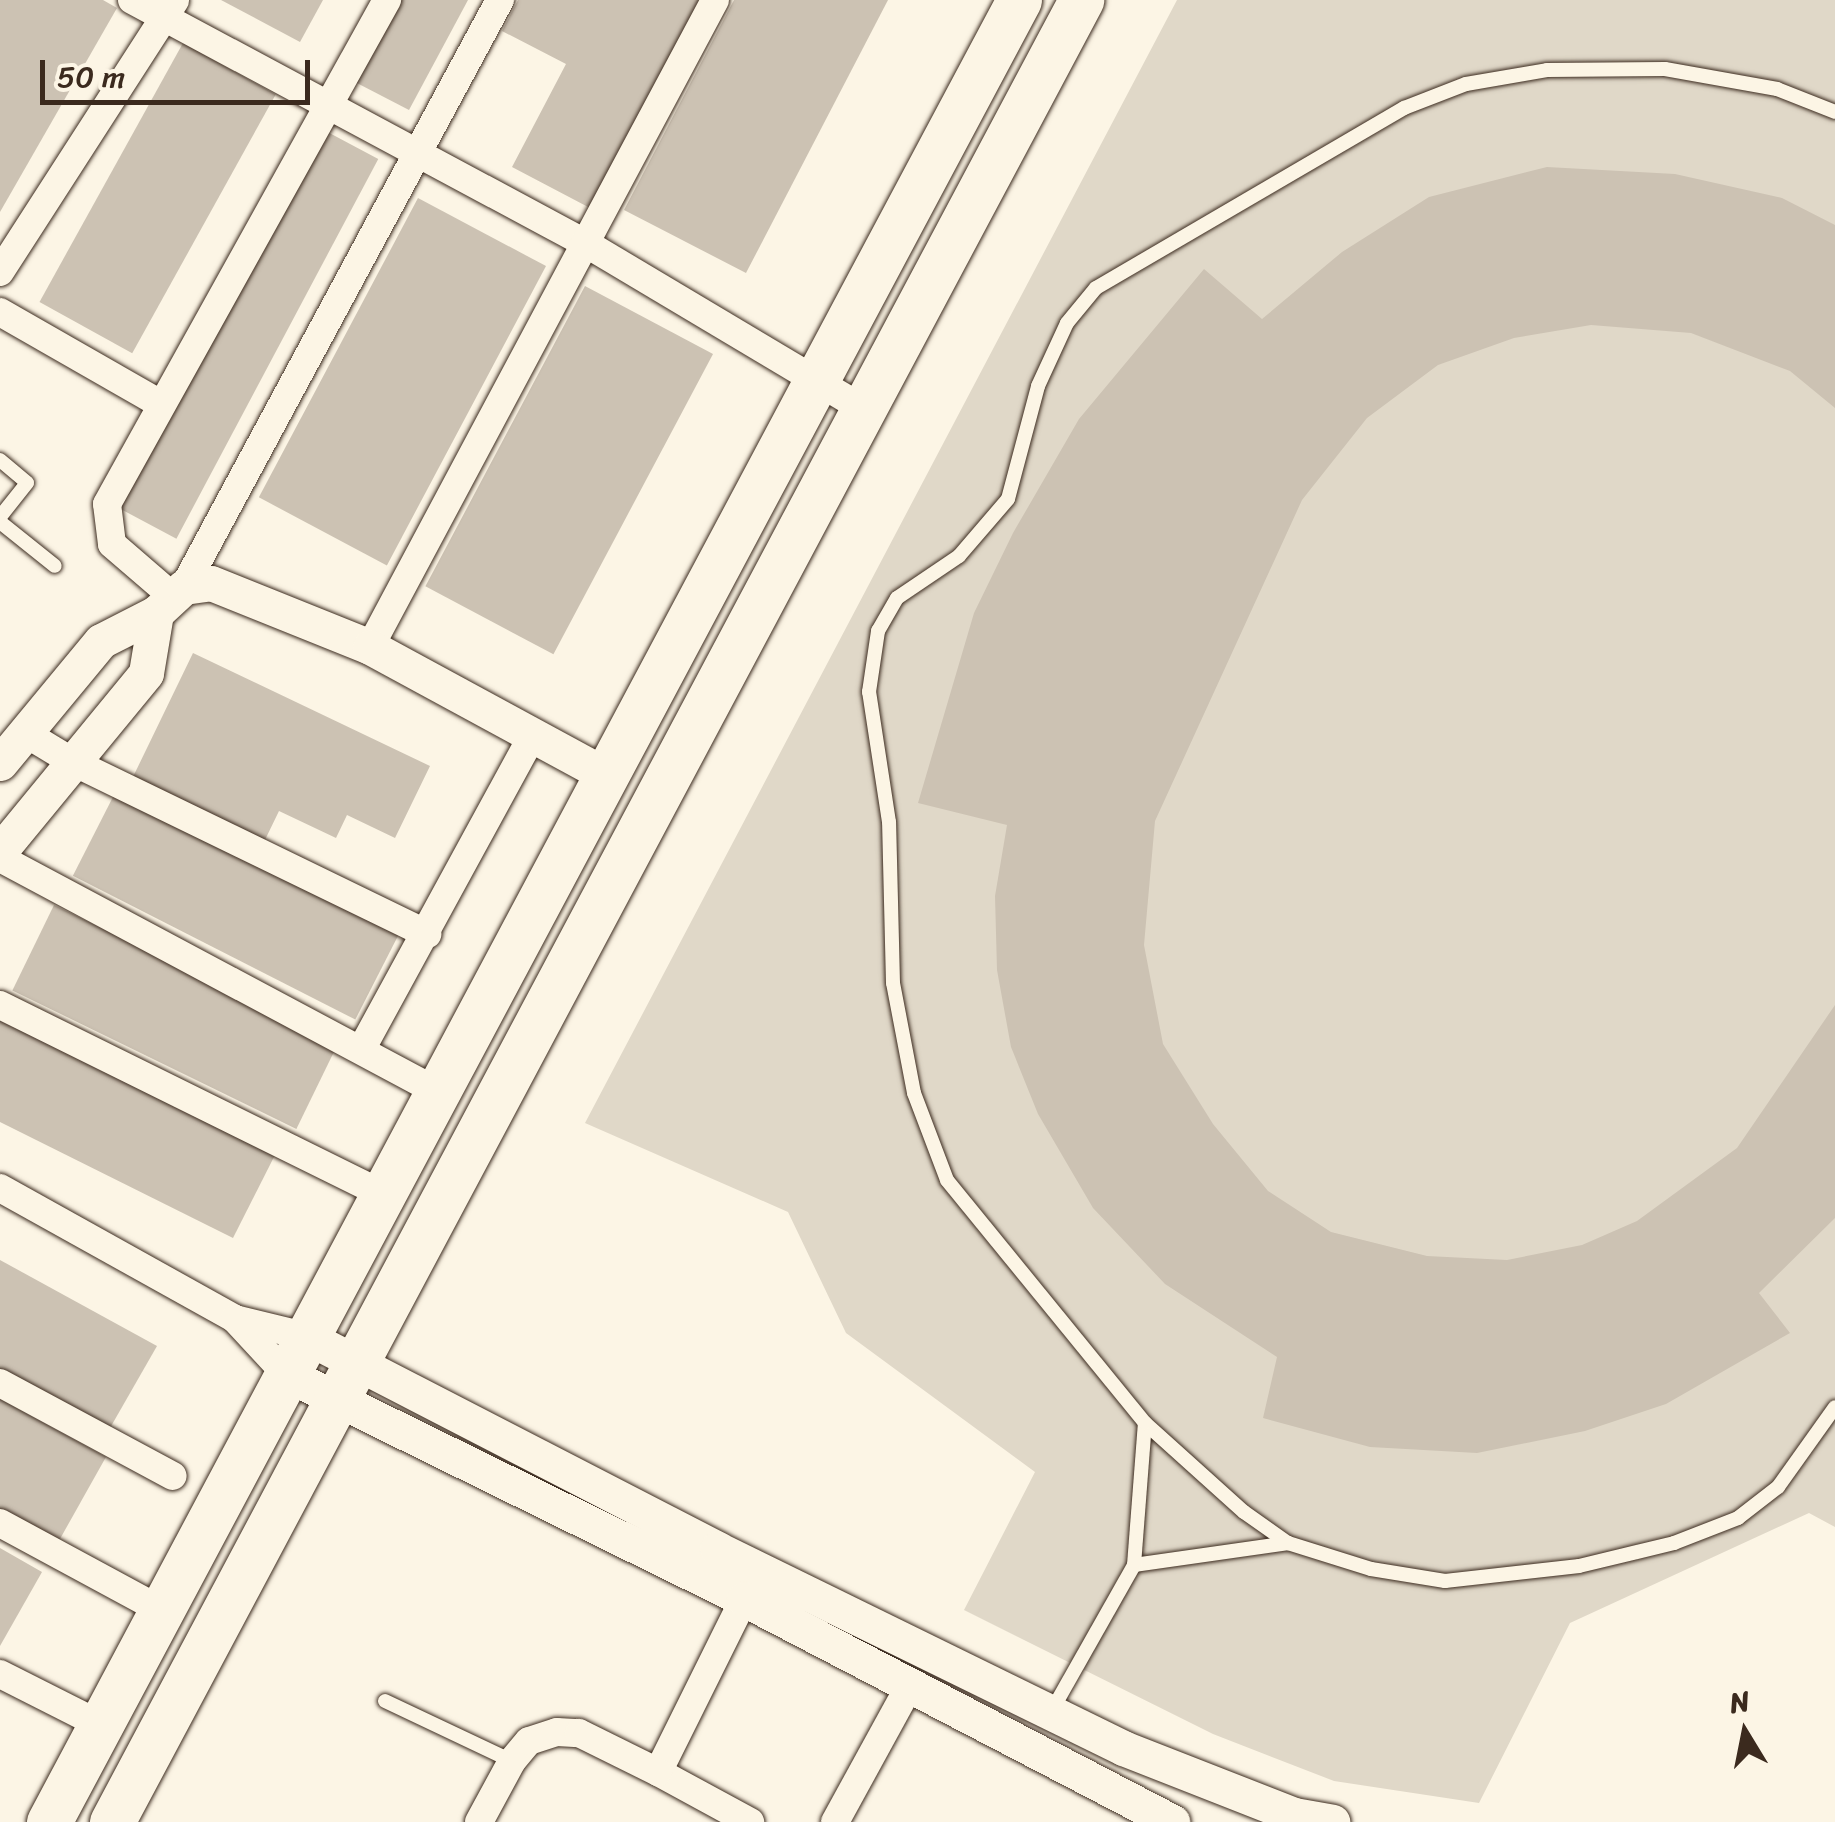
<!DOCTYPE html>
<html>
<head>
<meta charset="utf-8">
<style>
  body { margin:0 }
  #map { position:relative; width:1835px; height:1822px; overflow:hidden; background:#fcf5e5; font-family:Sriracha,sans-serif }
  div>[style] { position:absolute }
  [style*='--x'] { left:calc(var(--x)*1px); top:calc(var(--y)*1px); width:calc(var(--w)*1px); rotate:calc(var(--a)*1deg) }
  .green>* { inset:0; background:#e0d8c8 }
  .building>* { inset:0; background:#ccc2b3; transform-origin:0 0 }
  .roads { filter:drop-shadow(0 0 2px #3b2a1e) drop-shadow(0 0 2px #3b2a1e) }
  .service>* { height:14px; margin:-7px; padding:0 7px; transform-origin:7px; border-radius:7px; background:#fcf5e5 }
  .minor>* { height:28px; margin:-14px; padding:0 14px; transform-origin:14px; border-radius:14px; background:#fcf5e5 }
  .tertiary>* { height:35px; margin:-17.5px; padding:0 17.5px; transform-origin:17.5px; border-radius:17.5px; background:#fcf5e5 }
  .primary>* { height:45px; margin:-22.5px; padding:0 22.5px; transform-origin:22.5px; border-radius:22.5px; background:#fcf5e5 }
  span { translate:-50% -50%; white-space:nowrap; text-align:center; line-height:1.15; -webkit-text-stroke:8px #fcf5e5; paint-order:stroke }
  .north { position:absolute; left:1695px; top:1682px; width:100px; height:100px; -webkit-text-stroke:8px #fcf5e5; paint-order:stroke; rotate:350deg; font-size:28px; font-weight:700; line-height:40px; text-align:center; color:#3b2a1e }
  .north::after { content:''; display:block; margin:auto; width:35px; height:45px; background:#3b2a1e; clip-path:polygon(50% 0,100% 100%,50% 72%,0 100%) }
  .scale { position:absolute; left:40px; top:60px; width:270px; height:45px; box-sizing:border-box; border:5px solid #3b2a1e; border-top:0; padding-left:12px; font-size:30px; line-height:35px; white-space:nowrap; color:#3b2a1e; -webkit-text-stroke:8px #fcf5e5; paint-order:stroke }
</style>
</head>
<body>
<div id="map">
  <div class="green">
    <div style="clip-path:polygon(1177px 0,1835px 0,1835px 1527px,1809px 1513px,1570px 1623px,1479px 1803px,1334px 1781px,1213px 1734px,964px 1610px,1035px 1472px,846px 1333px,788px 1212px,585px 1123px)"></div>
  </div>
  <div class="building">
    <div style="clip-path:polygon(0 0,103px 0,117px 8px,0 212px)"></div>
    <div style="clip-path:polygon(221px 0,323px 0,300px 42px)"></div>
    <div style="clip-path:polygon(397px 0,468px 0,409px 110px,353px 81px)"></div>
    <div style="clip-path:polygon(518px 0,700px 0,590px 208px,512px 167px,566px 64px,502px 31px)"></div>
    <div style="clip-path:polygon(734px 0,888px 0,746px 273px,624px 210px)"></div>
    <div style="left:183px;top:43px;width:106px;height:296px;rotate:29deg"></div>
    <div style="left:320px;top:128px;width:66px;height:430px;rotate:28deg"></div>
    <div style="clip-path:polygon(1547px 167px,1675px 174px,1782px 198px,1835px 225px,1835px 408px,1790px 371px,1691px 333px,1591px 325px,1514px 338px,1438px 365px,1367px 418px,1302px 500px,1155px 821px,1144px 945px,1163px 1044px,1213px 1124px,1268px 1191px,1331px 1232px,1427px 1256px,1507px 1260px,1582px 1245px,1637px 1221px,1737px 1148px,1835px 1005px,1835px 1218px,1759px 1293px,1790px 1333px,1666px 1404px,1585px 1431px,1477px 1453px,1370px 1447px,1263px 1418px,1277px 1357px,1165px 1284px,1093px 1208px,1038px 1114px,1011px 1047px,997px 970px,995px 896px,1007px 825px,918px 803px,974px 613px,1013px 533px,1079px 419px,1204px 269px,1262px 319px,1342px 252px,1429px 197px)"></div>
    <div style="left:418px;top:198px;width:145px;height:339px;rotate:28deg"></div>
    <div style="left:585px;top:286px;width:145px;height:340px;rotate:28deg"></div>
    <div style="clip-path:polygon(193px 653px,430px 766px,395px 838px,347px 815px,336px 838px,279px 811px,263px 844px,131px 781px)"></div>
    <div style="left:116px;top:791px;width:317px;height:95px;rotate:27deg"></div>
    <div style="left:54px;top:905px;width:316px;height:95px;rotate:26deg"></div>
    <div style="clip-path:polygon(0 1016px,276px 1153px,233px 1238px,0 1122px)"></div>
    <div style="clip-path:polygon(0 1260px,157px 1346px,106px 1435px,0 1376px)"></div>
    <div style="clip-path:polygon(0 1399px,106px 1457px,56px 1546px,0 1515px)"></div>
    <div style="clip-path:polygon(0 1548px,42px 1572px,0 1646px)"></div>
  </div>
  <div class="roads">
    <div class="service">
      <div style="--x:0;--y:460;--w:35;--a:40"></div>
      <div style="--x:27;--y:483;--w:43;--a:128.5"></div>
      <div style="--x:0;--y:522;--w:70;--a:38.7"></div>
      <div style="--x:1145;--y:1423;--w:133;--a:42"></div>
      <div style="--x:1244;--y:1512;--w:54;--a:35.2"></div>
      <div style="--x:1288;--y:1543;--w:87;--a:17.4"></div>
      <div style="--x:1371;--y:1569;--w:75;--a:9.2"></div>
      <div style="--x:1445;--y:1581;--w:135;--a:-6.4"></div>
      <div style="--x:1579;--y:1566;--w:98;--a:-13.6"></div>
      <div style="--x:1674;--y:1543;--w:69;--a:-21.3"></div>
      <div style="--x:1738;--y:1518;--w:51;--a:-37.8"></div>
      <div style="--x:1778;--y:1487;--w:98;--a:-54.5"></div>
      <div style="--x:1134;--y:1565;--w:156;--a:-8.1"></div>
      <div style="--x:385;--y:1701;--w:140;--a:25.3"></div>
      <div style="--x:1051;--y:1712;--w:169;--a:-60.5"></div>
      <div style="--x:1134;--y:1565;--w:142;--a:-85.6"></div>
      <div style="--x:1145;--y:1423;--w:313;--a:-129.2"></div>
      <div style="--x:947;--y:1180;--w:93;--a:-110.8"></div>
      <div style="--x:914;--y:1093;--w:112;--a:-100.8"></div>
      <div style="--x:893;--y:983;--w:161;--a:-91.4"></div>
      <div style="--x:889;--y:822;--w:132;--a:-98.7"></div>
      <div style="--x:869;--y:692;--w:62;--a:-81.6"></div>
      <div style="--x:878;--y:631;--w:38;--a:-60"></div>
      <div style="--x:897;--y:598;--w:75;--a:-34.1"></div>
      <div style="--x:959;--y:556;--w:75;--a:-49.3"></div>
      <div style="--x:1008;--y:499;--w:117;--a:-75.1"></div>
      <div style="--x:1038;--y:386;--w:69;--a:-65.3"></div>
      <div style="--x:1067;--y:323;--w:45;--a:-50.4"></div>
      <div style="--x:1096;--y:288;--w:357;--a:-30.3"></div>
      <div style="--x:1404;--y:108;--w:66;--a:-21.2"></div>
      <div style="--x:1466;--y:84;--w:82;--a:-9.8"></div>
      <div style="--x:1547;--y:70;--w:118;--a:-0.5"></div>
      <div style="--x:1665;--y:69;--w:114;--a:10.1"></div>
      <div style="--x:1777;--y:89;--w:62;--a:21.6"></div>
    </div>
    <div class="minor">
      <div style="--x:132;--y:0;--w:514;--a:28.21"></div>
      <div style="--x:585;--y:243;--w:324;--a:30.8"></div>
      <div style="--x:0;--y:272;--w:323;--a:-57.2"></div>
      <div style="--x:0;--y:312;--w:183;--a:29.8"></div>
      <div style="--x:184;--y:587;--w:667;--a:-61.71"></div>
      <div style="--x:171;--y:595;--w:78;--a:-139.2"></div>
      <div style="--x:112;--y:544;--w:40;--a:-97.1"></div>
      <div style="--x:107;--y:504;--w:577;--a:-60.95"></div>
      <div style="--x:370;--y:647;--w:733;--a:-61.93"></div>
      <div style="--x:25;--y:733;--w:56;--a:31.1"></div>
      <div style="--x:73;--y:762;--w:394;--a:25.9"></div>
      <div style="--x:0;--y:858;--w:495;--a:28.1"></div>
      <div style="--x:0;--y:1005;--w:425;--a:26.3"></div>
      <div style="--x:361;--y:1050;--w:359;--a:-61.4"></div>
      <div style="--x:0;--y:1188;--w:269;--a:29.1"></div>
      <div style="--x:235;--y:1319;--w:72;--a:13.7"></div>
      <div style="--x:235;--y:1319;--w:75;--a:47.2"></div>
      <div style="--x:0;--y:1383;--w:196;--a:28.3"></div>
      <div style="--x:0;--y:1523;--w:185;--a:28.4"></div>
      <div style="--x:744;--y:1599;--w:193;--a:116.4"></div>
      <div style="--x:658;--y:1772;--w:105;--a:28.5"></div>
      <div style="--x:0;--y:1674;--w:113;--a:26.8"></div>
      <div style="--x:479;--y:1822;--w:69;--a:-61.6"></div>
      <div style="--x:512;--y:1761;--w:26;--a:-50"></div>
      <div style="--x:529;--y:1741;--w:29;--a:-18"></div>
      <div style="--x:557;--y:1732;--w:22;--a:3"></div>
      <div style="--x:579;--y:1733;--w:88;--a:26.3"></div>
      <div style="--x:835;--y:1822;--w:156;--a:-61.3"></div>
    </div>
    <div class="tertiary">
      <div style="--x:0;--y:763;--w:158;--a:-50.4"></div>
      <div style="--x:101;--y:641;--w:62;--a:-27"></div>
      <div style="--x:156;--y:613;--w:38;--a:-43"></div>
      <div style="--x:184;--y:587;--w:27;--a:-8"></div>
      <div style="--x:211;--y:583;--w:171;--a:21.9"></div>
      <div style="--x:370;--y:647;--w:268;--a:28.5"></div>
      <div style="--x:0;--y:851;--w:230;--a:-50.6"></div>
      <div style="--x:146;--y:673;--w:61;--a:-80.5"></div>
      <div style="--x:305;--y:1336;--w:464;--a:27.3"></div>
      <div style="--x:717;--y:1549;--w:452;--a:26.1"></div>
      <div style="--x:1123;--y:1748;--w:184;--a:21.4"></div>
      <div style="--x:1294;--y:1815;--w:39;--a:10"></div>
      <div style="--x:286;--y:1374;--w:510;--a:26.16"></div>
      <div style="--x:744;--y:1599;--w:483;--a:27.5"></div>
    </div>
    <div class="primary">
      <div style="--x:49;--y:1822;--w:2064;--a:-61.97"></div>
      <div style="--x:112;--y:1822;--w:2064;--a:-61.99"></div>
    </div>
  </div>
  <div class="north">N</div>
  <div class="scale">50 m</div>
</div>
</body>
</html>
